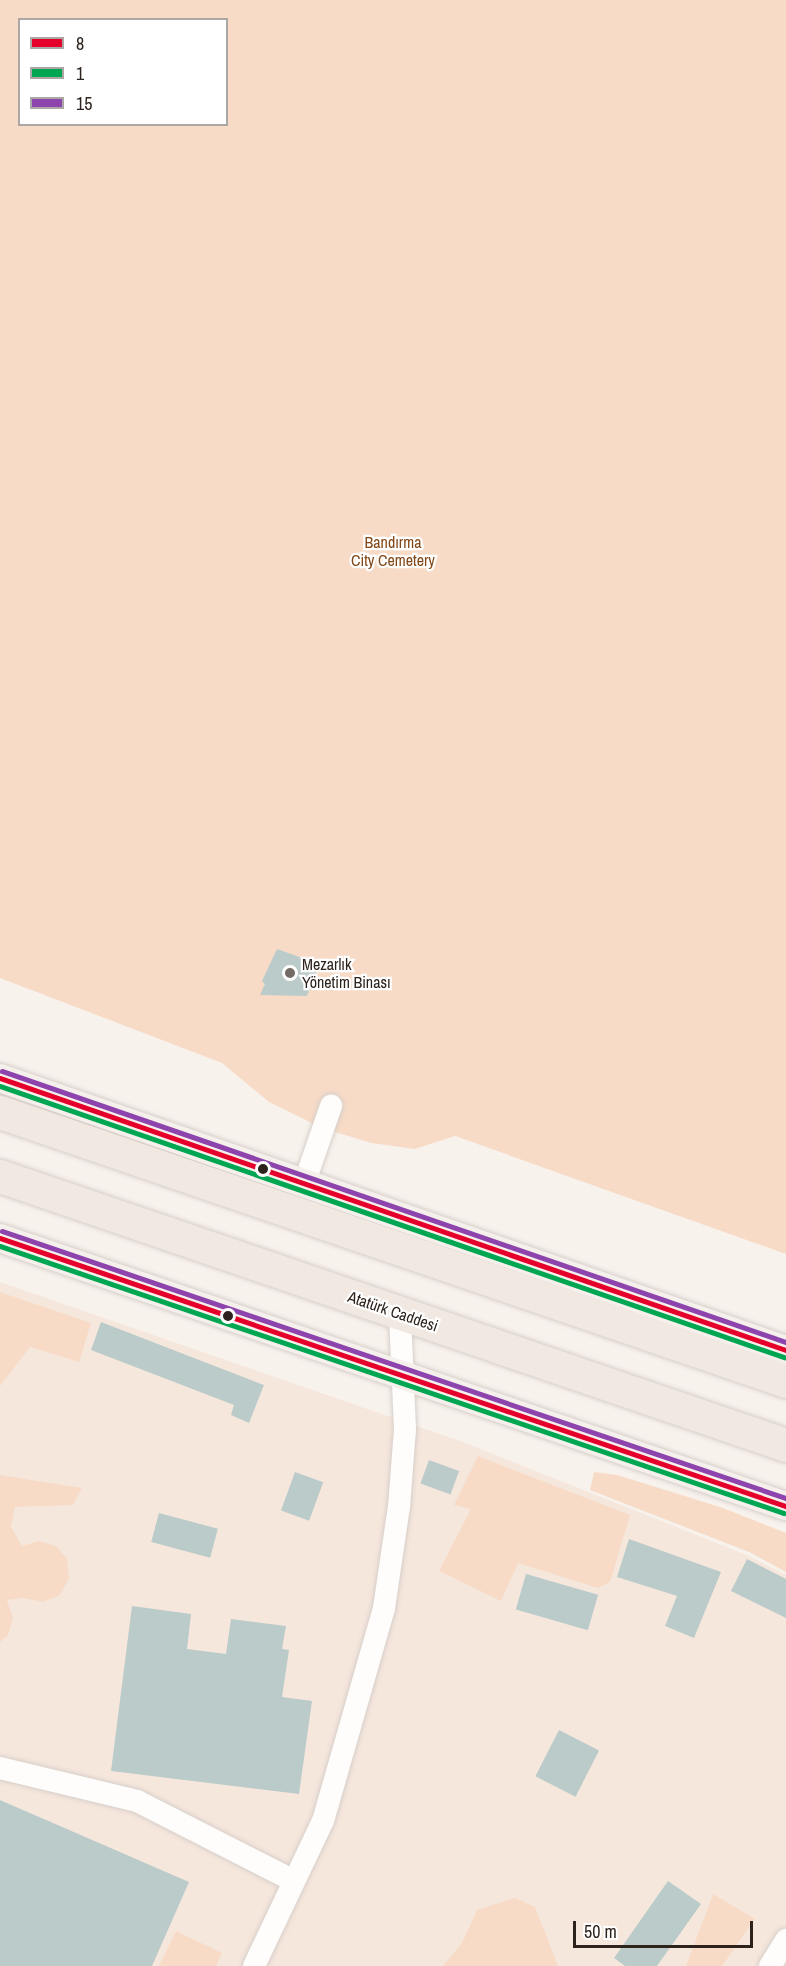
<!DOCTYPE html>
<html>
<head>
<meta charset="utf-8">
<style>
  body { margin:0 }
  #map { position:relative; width:786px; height:1966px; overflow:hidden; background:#f8f2ed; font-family:"Archivo Narrow",sans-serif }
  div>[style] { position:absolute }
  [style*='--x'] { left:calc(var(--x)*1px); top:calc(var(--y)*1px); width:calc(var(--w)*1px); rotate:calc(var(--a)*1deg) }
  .built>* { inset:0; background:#f6e7dd }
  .green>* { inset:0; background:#f7dbc7 }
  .building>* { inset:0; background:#bacbca; transform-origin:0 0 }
  .roads { filter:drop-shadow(0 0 2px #d7cfc9) drop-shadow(0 0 2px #d7cfc9) }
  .minor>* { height:22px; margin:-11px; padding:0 11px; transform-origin:11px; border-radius:11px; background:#fefdfc }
  .major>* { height:28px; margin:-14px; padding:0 14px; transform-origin:14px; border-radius:14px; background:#f5f0ec }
  .highway>* { height:33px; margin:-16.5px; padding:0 16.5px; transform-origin:16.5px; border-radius:16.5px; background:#f0e8e1 }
  .bus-1>* { height:4.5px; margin:-2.25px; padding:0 2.25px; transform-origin:2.25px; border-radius:2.25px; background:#e4002b }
  .bus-2>* { height:4.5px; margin:-2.25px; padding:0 2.25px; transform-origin:2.25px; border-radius:2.25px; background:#00a651 }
  .bus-3>* { height:4.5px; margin:-2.25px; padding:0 2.25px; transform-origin:2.25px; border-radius:2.25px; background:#8e44ad }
  .dots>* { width:16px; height:16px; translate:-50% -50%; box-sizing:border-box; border:3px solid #fff; border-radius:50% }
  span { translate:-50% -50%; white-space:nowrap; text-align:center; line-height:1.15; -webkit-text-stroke:4.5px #fff; paint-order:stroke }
  .park-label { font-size:16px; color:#814716 }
  .poi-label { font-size:16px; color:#2d221c }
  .left { translate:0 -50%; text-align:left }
  .street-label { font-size:16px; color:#2d221c }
  .legend { position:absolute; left:18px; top:18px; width:210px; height:108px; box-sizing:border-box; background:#fff; border:2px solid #aba7a4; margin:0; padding:8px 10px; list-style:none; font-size:18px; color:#2d221c }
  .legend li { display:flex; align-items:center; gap:12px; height:30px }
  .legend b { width:30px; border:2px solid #aba7a4 }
  .scale { position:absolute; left:573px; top:1921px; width:180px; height:27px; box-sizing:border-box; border:3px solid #2d221c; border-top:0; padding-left:8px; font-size:18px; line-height:21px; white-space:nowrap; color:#2d221c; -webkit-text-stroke:4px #fff; paint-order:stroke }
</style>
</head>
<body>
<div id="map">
  <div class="built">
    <div style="clip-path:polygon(0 1282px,463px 1442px,747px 1555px,786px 1575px,786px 1966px,0 1966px)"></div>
  </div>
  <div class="green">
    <div style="clip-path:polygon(evenodd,0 0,786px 0,786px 1254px,455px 1136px,415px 1149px,371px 1143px,322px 1128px,269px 1102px,222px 1063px,0 978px,0 0,20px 20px,226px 20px,226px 124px,20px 124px,20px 20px)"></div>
    <div style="clip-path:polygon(0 1292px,91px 1323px,79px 1362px,30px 1347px,0 1386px)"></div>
    <div style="clip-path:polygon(478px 1456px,630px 1515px,610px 1582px,598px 1588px,518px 1563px,501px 1601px,439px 1571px,471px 1509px,454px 1505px)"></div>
    <div style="clip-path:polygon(594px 1472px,617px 1475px,720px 1507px,786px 1533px,786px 1572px,749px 1552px,590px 1490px)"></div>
    <div style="clip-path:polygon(0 1475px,82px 1488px,73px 1505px,15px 1507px,11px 1527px,22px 1546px,39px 1541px,56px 1546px,67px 1559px,69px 1578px,60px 1595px,43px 1602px,23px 1598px,7px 1600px,13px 1618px,8px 1635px,0 1642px)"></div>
    <div style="clip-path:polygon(713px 1894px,755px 1919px,722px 1966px,686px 1966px)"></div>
    <div style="clip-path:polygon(515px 1898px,535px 1907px,558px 1966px,443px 1966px,462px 1943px,477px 1910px)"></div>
    <div style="clip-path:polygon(176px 1931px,222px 1953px,216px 1966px,159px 1966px)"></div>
  </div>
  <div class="building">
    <div style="clip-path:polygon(277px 949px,319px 964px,307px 996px,260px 995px,265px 984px,262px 981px)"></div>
    <div style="clip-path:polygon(101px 1322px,264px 1385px,249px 1423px,231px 1415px,234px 1405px,91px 1350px)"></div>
    <div style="left:429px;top:1460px;width:32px;height:25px;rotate:20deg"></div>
    <div style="left:295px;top:1472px;width:30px;height:41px;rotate:20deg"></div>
    <div style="left:159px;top:1513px;width:61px;height:30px;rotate:15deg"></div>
    <div style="clip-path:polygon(629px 1539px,721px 1572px,694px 1638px,665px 1626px,677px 1596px,617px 1577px)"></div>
    <div style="clip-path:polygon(747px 1559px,786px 1579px,786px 1618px,731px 1591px)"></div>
    <div style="left:526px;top:1574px;width:75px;height:37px;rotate:16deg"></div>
    <div style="clip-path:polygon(132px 1606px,191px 1614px,187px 1649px,226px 1654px,231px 1619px,286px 1626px,282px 1649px,289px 1650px,282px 1697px,312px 1701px,299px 1794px,111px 1771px)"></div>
    <div style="left:559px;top:1730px;width:45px;height:52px;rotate:27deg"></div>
    <div style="clip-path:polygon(0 1800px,189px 1882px,152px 1966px,0 1966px)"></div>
    <div style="clip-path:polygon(668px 1881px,701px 1904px,657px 1966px,625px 1966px,614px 1958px)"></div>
  </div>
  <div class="roads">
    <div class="minor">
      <div style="--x:304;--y:1184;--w:83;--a:-70.9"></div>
      <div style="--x:0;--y:1768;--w:141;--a:13.5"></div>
      <div style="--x:137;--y:1801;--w:176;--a:27"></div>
      <div style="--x:254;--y:1966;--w:161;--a:-64.6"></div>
      <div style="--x:323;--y:1821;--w:222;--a:-74"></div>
      <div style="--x:384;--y:1608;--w:102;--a:-81.6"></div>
      <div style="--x:399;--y:1507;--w:78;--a:-85.6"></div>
      <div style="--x:405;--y:1429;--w:116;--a:-92.5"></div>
      <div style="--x:770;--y:1966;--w:31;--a:-58"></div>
    </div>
    <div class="major">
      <div style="--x:0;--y:1078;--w:832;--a:19.09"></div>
      <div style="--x:0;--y:1238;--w:830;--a:18.83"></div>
    </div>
    <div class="highway">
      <div style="--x:0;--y:1112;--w:831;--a:18.89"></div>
      <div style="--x:0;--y:1176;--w:831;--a:18.89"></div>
    </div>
  </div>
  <div class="bus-1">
    <div style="--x:0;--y:1078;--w:832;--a:19.09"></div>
    <div style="--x:0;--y:1238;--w:830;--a:18.83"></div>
  </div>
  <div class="bus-2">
    <div style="--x:0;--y:1086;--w:830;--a:19.07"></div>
    <div style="--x:0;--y:1246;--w:828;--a:18.81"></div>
  </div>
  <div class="bus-3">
    <div style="--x:2;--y:1071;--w:830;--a:19.07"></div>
    <div style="--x:2;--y:1231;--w:828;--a:18.81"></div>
  </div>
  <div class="dots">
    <div style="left:290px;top:973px;background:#746b65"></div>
    <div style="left:263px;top:1169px;background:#2d221c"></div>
    <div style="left:228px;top:1316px;background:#2d221c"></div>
  </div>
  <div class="park-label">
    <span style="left:393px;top:551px">Bandırma<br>City Cemetery</span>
  </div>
  <div class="poi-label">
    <span class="left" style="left:302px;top:973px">Mezarlık<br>Yönetim Binası</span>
  </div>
  <div class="street-label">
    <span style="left:393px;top:1311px;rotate:19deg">Atatürk Caddesi</span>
  </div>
  <ul class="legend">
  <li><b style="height:8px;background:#e4002b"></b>8</li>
  <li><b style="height:8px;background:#00a651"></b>1</li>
  <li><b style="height:8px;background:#8e44ad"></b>15</li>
  </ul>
  <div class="scale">50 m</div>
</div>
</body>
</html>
